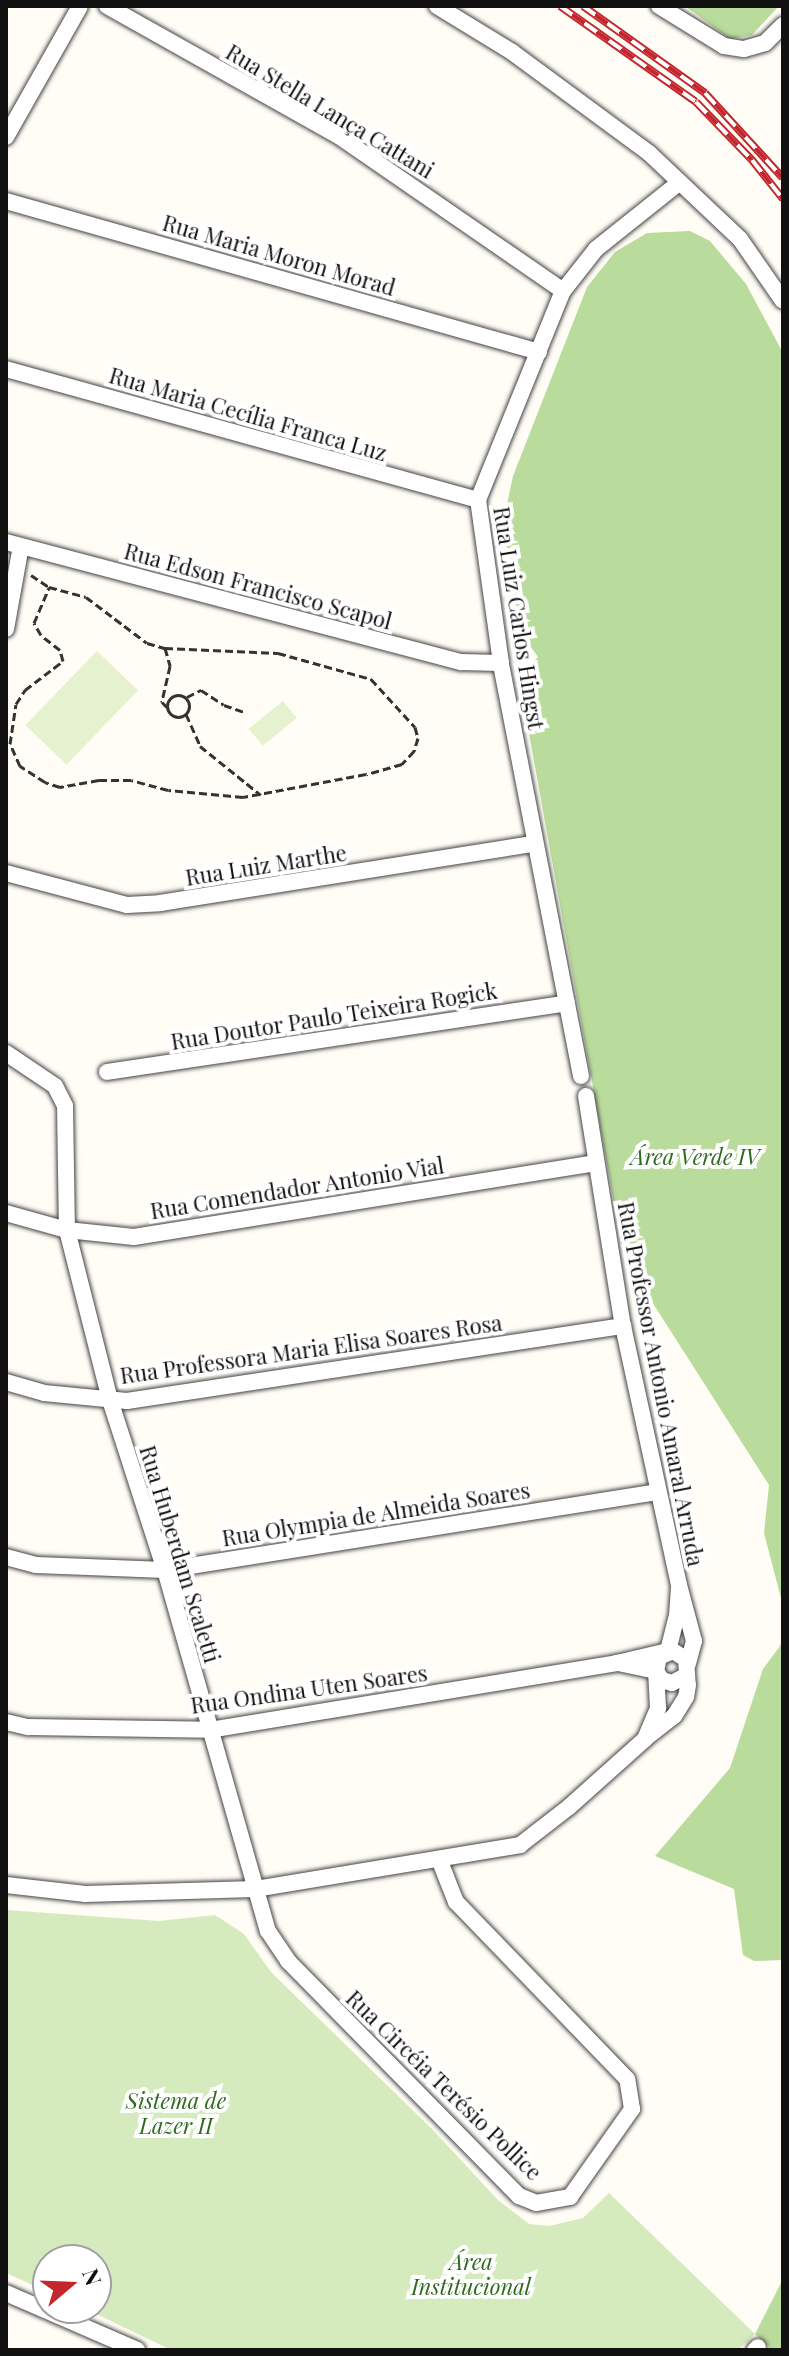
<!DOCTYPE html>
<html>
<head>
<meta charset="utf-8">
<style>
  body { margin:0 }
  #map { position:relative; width:789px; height:2356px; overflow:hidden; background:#fffdf5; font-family:"Playfair Display",serif }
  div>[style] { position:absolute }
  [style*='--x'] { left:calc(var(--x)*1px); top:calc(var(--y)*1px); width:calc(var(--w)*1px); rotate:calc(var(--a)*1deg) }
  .green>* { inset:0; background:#d5ebbd }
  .forest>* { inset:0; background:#b9dc9c }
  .pitch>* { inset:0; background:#e6f2cf; transform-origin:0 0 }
  .path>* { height:3px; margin-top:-1.5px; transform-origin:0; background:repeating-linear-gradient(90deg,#333 0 8px,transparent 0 12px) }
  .path>.ring { margin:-1.5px; padding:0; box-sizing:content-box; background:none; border:3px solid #333; border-radius:50% }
  .roads { filter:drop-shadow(0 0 2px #444) drop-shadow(0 0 2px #444) }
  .minor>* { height:16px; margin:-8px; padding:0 8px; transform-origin:8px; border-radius:8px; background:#fff }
  .rail>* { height:8px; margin-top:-4px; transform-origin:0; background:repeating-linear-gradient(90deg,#fff 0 15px,#c4262e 0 30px); box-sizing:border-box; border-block:2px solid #c4262e }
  span { translate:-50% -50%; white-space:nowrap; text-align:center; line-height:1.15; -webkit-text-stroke:8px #fff; paint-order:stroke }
  .street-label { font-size:22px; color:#111 }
  .park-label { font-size:22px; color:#2f6b1f; font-style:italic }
  .frame { position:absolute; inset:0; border:8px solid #111; pointer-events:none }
  .north { position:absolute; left:32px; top:2244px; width:80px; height:80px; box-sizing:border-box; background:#fff; border:2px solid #a0a0a0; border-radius:50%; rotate:71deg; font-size:22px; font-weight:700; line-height:32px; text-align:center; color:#111 }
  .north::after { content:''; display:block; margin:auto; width:28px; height:36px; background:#c4262e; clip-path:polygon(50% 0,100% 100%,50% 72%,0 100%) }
</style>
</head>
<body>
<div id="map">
  <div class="green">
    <div style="clip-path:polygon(6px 1910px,159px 1921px,215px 1915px,244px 1934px,271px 1972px,432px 2129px,498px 2200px,529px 2224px,549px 2226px,583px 2218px,609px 2193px,755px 2334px,738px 2350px,171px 2350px,84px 2308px,96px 2308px,96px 2260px,48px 2260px,48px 2292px,6px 2273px)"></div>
  </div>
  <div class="forest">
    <div style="clip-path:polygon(685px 6px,779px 6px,752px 35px,730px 39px)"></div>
    <div style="clip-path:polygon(690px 231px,710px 241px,746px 284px,783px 353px,783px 1606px,764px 1533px,769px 1485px,624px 1258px,519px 678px,538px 657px,520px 632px,503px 523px,513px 476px,587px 287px,615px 252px,647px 233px)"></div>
    <div style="clip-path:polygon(783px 1635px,783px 1960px,754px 1961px,743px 1955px,734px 1889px,655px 1856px,730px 1768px,763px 1669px,780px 1646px)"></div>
    <div style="clip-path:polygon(783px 2279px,783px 2348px,772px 2350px,755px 2334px)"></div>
  </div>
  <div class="pitch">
    <div style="left:97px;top:651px;width:57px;height:103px;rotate:44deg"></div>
    <div style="left:283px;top:701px;width:22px;height:44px;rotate:51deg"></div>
  </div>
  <div class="path">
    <div style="--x:31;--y:575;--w:22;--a:34"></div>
    <div style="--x:49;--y:587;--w:38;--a:15"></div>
    <div style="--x:86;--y:597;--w:76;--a:37"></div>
    <div style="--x:147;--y:643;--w:19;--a:16"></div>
    <div style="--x:165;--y:648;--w:113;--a:2.5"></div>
    <div style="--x:278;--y:653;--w:97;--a:15.6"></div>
    <div style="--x:371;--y:679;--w:65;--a:47.5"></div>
    <div style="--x:415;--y:727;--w:11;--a:75"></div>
    <div style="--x:418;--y:738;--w:14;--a:107"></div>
    <div style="--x:414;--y:751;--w:18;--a:133"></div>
    <div style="--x:402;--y:764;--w:37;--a:164"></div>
    <div style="--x:366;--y:774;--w:125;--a:169.4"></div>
    <div style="--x:243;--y:797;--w:75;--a:-174.7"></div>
    <div style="--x:168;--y:790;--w:38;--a:-165"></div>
    <div style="--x:131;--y:780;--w:32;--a:180"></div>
    <div style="--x:99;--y:780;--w:40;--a:170"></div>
    <div style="--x:60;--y:787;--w:16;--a:-162"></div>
    <div style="--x:45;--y:782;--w:30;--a:-147"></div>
    <div style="--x:20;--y:766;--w:24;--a:-114"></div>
    <div style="--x:10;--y:744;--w:40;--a:-81.5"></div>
    <div style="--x:16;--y:704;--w:17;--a:-57"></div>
    <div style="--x:25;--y:690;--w:48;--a:-37.3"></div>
    <div style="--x:63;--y:661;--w:11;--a:-105"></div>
    <div style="--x:60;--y:650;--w:24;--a:-142"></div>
    <div style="--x:41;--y:635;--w:14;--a:-120"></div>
    <div style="--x:34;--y:623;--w:39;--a:-67"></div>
    <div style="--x:165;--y:648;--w:19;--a:74"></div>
    <div style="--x:170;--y:666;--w:37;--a:103"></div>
    <div style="--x:162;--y:702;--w:7;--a:45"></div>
    <div class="ring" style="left:167px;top:695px;width:19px;height:19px"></div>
    <div style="--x:187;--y:697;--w:16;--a:-27"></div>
    <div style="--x:201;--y:690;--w:27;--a:33"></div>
    <div style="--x:224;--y:705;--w:21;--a:19"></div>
    <div style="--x:186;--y:714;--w:35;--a:66"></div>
    <div style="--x:200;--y:746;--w:78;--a:38.8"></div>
  </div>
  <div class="roads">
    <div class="minor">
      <div style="--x:107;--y:6;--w:267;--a:29.3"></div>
      <div style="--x:340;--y:137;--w:271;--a:34.6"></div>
      <div style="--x:437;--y:6;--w:88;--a:31.5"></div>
      <div style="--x:512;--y:52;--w:170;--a:36.4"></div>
      <div style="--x:649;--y:153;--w:125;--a:43.4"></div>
      <div style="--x:740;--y:239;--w:75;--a:55.3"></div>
      <div style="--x:659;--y:6;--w:76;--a:31.6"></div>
      <div style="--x:724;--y:46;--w:20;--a:9"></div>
      <div style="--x:744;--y:49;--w:22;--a:-16"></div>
      <div style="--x:765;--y:43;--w:25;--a:-45"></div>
      <div style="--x:6;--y:137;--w:150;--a:-60.5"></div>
      <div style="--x:6;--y:201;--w:554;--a:15.82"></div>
      <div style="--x:6;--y:369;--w:490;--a:15.5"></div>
      <div style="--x:6;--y:542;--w:471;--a:14.8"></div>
      <div style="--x:461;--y:662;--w:40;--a:1.4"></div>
      <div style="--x:6;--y:629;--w:84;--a:-79.8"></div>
      <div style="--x:6;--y:873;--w:125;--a:14.8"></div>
      <div style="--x:127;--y:905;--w:33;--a:-3"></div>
      <div style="--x:160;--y:903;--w:379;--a:-9"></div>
      <div style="--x:6;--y:1053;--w:59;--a:34"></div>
      <div style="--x:55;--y:1086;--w:22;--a:63"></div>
      <div style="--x:65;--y:1106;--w:124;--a:89.1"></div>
      <div style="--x:67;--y:1230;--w:175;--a:75.8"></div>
      <div style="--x:110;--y:1400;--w:179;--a:72.1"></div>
      <div style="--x:165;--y:1570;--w:375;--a:74.1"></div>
      <div style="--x:268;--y:1931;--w:36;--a:56"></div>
      <div style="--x:288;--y:1961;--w:330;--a:45.5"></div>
      <div style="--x:519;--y:2196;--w:18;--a:22"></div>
      <div style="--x:536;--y:2203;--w:35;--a:-10"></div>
      <div style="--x:570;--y:2197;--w:108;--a:-54.8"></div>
      <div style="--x:632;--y:2109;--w:30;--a:-99"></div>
      <div style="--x:627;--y:2079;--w:246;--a:-134"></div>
      <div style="--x:456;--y:1902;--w:46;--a:-111.6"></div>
      <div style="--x:107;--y:1072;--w:465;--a:-8.5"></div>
      <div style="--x:581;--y:1076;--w:421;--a:-101"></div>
      <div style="--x:501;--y:663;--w:165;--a:-98"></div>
      <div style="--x:478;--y:500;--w:226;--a:-67.9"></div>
      <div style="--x:563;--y:291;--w:53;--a:-51.8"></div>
      <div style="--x:596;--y:249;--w:107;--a:-38.6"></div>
      <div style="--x:586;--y:1096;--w:233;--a:80.9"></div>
      <div style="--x:623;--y:1326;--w:265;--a:77.8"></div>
      <div style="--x:6;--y:1213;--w:63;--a:15.6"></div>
      <div style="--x:67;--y:1230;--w:67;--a:6"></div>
      <div style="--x:134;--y:1237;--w:468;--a:-9.1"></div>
      <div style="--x:6;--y:1382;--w:40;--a:16"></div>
      <div style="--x:44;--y:1393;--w:83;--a:5.5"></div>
      <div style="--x:127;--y:1401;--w:502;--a:-8.6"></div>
      <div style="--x:6;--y:1557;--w:31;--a:15"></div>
      <div style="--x:36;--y:1565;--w:129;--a:2.2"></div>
      <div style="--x:165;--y:1570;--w:498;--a:-9"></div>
      <div style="--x:687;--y:1675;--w:17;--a:152"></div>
      <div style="--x:672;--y:1683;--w:10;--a:-163"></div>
      <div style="--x:662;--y:1680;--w:11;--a:-124"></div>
      <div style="--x:656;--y:1671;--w:14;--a:-78"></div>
      <div style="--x:659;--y:1657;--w:15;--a:-23"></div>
      <div style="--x:673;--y:1651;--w:15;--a:32"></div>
      <div style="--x:686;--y:1659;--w:26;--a:86"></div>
      <div style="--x:688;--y:1685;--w:12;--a:99"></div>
      <div style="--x:686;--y:1697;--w:22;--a:122"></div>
      <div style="--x:674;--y:1716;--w:37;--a:142"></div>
      <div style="--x:645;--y:1739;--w:34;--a:-67"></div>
      <div style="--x:658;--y:1708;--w:37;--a:-93"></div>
      <div style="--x:656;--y:1671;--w:40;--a:-168"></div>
      <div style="--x:617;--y:1663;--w:52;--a:-13.2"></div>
      <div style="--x:668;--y:1651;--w:36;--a:-76"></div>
      <div style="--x:677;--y:1616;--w:31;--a:-86"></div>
      <div style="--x:679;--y:1585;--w:58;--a:75"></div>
      <div style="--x:694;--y:1641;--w:24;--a:105"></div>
      <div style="--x:6;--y:1722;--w:23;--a:13"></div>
      <div style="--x:28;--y:1727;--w:181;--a:0.9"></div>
      <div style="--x:209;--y:1730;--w:413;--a:-9.3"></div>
      <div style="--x:6;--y:1885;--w:80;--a:6.5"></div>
      <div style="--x:85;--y:1894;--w:170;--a:-1.7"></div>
      <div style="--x:255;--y:1889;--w:269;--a:-9.4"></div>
      <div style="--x:520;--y:1845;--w:62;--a:-37.8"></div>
      <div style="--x:569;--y:1807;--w:102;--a:-41.8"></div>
      <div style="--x:6;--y:2293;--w:143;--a:23.5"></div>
      <div style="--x:755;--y:2350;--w:4;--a:-45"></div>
    </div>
  </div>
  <div class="rail">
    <div style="--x:560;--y:6;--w:166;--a:35.2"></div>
    <div style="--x:696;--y:102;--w:81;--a:46"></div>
    <div style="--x:752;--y:160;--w:50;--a:51.5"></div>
    <div style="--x:583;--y:6;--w:150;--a:35.5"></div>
    <div style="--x:705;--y:93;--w:115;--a:47.5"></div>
  </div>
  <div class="street-label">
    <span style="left:330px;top:111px;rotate:31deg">Rua Stella Lança Cattani</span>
    <span style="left:279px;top:255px;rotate:16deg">Rua Maria Moron Morad</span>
    <span style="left:248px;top:414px;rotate:16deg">Rua Maria Cecília Franca Luz</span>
    <span style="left:258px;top:586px;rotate:15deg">Rua Edson Francisco Scapol</span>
    <span style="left:519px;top:618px;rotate:81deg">Rua Luiz Carlos Hingst</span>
    <span style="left:266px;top:865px;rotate:-9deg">Rua Luiz Marthe</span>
    <span style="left:334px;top:1016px;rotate:-9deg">Rua Doutor Paulo Teixeira Rogick</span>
    <span style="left:297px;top:1188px;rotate:-9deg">Rua Comendador Antonio Vial</span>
    <span style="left:311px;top:1349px;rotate:-8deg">Rua Professora Maria Elisa Soares Rosa</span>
    <span style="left:661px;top:1384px;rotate:79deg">Rua Professor Antonio Amaral Arruda</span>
    <span style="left:376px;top:1514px;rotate:-9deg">Rua Olympia de Almeida Soares</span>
    <span style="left:180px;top:1554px;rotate:73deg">Rua Huberdam Scaletti</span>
    <span style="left:309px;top:1689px;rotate:-8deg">Rua Ondina Uten Soares</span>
    <span style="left:444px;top:2085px;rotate:44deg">Rua Circéia Terésio Pollice</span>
  </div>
  <div class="park-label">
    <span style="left:695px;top:1157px">Área Verde IV</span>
    <span style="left:176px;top:2113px">Sistema de<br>Lazer II</span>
    <span style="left:471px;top:2274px">Área<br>Institucional</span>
  </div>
  <div class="frame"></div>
  <div class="north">N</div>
</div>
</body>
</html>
